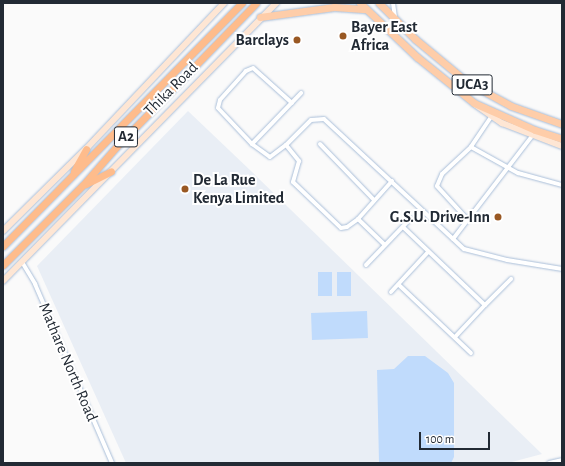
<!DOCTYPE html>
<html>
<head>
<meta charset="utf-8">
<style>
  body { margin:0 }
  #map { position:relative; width:565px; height:466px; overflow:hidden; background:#fafafa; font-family:"Alegreya Sans",sans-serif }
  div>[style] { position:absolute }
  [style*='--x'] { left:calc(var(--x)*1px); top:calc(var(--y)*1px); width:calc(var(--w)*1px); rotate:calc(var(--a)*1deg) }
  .built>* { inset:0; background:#e9eef5 }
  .green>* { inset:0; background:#c0dbfc; transform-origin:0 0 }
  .roads { filter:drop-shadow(0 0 1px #aabfd9) drop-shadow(0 0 1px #aabfd9) }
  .minor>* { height:4px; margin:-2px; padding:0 2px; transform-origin:2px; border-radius:2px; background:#fff }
  .secondary>* { height:6px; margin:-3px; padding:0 3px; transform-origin:3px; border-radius:3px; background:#fee6d4 }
  .primary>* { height:7px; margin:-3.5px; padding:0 3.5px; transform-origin:3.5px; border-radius:3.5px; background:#fecda9 }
  .trunk>* { height:7px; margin:-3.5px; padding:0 3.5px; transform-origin:3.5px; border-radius:3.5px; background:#febc8c }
  .dots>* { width:11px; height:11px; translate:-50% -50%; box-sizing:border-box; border:2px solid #fff; border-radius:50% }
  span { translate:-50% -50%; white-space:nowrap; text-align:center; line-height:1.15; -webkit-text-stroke:4px #fff; paint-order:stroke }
  .shield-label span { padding:1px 3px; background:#fff; border:1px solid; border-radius:3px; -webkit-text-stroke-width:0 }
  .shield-label { font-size:15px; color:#222a34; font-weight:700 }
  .poi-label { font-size:16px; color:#222a34; font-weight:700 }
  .left { translate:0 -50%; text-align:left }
  .right { translate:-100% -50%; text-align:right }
  .street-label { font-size:16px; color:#222a34 }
  .frame { position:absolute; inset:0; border:4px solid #222a34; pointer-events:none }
  .scale { position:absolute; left:419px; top:432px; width:71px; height:18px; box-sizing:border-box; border:2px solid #222a34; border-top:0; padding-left:5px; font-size:12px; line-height:14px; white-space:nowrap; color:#222a34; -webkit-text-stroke:3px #fff; paint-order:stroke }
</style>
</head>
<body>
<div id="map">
  <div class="built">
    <div style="clip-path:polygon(188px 111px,251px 171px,542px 454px,508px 463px,126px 463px,37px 266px)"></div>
  </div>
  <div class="green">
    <div style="left:318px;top:272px;width:14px;height:24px"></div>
    <div style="left:337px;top:272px;width:14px;height:24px"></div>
    <div style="left:367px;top:311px;width:27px;height:56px;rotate:88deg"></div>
    <div style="clip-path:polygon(408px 356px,425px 356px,448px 373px,454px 383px,454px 457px,451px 463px,379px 463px,377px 370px,394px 369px)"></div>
  </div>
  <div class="roads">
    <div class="minor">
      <div style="--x:393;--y:3;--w:15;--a:82"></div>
      <div style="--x:292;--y:103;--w:52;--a:-138.1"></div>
      <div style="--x:253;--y:68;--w:8;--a:157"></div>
      <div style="--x:246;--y:71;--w:39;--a:132"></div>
      <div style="--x:220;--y:100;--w:8;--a:104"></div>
      <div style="--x:218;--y:108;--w:50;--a:46.6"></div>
      <div style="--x:252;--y:144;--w:22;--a:36"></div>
      <div style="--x:270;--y:157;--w:20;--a:-37"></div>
      <div style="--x:286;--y:145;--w:35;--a:-45"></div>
      <div style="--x:311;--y:120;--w:13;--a:-4"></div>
      <div style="--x:324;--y:119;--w:191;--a:42.9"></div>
      <div style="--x:464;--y:249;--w:44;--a:14.3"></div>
      <div style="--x:507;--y:260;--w:56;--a:9.3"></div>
      <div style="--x:491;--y:117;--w:36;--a:124"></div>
      <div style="--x:471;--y:147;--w:54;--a:29"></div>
      <div style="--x:518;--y:173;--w:46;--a:15.3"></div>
      <div style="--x:252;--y:144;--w:71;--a:-46.1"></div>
      <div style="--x:320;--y:144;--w:78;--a:46"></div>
      <div style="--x:286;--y:145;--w:21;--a:51"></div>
      <div style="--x:299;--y:161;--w:22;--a:106"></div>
      <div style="--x:293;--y:182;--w:66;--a:43.8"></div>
      <div style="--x:341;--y:228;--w:6;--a:-9"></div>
      <div style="--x:347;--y:227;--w:14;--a:-36"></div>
      <div style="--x:358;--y:219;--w:51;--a:-48.2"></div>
      <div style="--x:358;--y:219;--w:36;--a:44"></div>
      <div style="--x:468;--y:220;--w:46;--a:-132.4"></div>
      <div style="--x:437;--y:186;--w:13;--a:-67"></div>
      <div style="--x:442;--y:174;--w:40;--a:-43"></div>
      <div style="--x:403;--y:227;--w:113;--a:43.6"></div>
      <div style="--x:485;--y:305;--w:44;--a:133.2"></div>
      <div style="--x:453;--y:239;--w:130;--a:-52.5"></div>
      <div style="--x:22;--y:262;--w:26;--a:59"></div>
      <div style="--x:35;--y:284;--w:195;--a:66.7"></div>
      <div style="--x:366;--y:265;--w:65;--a:-46.2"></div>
      <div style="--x:399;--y:285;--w:99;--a:43.4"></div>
      <div style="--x:391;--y:292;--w:54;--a:-47.2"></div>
      <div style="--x:485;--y:305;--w:37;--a:-45"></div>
      <div style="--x:549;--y:463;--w:13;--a:-13"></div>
    </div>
    <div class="secondary">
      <div style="--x:476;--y:105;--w:32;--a:35"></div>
      <div style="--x:502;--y:123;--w:64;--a:21"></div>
      <div style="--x:3;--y:231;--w:117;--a:-44.7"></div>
      <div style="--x:86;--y:149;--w:201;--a:-46.6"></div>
      <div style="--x:3;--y:281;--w:390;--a:-45.5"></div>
    </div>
    <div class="primary">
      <div style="--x:360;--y:3;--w:79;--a:43.5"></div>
      <div style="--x:417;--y:57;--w:73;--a:38.9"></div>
      <div style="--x:474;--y:103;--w:67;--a:23.9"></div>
      <div style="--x:535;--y:130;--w:28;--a:18"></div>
      <div style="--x:379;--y:3;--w:51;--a:45"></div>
      <div style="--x:415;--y:39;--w:67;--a:39.6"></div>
      <div style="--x:467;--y:82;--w:50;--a:28.6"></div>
      <div style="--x:511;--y:106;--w:54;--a:19.4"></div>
      <div style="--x:260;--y:17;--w:75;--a:-7.7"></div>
      <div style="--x:334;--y:7;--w:32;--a:4"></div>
    </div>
    <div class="trunk">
      <div style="--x:74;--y:171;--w:25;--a:-61"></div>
      <div style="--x:86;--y:184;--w:28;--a:-27"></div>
      <div style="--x:3;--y:246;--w:341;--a:-45.5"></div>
      <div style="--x:3;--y:265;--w:113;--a:-45"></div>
      <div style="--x:83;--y:185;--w:52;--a:-48.9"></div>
      <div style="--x:117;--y:146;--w:199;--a:-45.8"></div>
    </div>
  </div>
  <div class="dots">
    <div style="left:343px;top:36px;background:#995823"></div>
    <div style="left:297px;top:40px;background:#995823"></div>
    <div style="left:185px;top:189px;background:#995823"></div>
    <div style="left:498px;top:217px;background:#995823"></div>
  </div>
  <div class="shield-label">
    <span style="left:472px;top:85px">UCA3</span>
    <span style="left:126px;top:137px">A2</span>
  </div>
  <div class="poi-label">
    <span class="left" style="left:351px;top:36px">Bayer East<br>Africa</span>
    <span class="right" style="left:289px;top:40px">Barclays</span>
    <span class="left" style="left:193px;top:189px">De La Rue<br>Kenya Limited</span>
    <span class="right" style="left:490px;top:217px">G.S.U. Drive-Inn</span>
  </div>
  <div class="street-label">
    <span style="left:171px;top:89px;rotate:-45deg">Thika Road</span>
    <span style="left:68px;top:362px;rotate:67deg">Mathare North Road</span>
  </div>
  <div class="frame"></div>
  <div class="scale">100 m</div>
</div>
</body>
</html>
